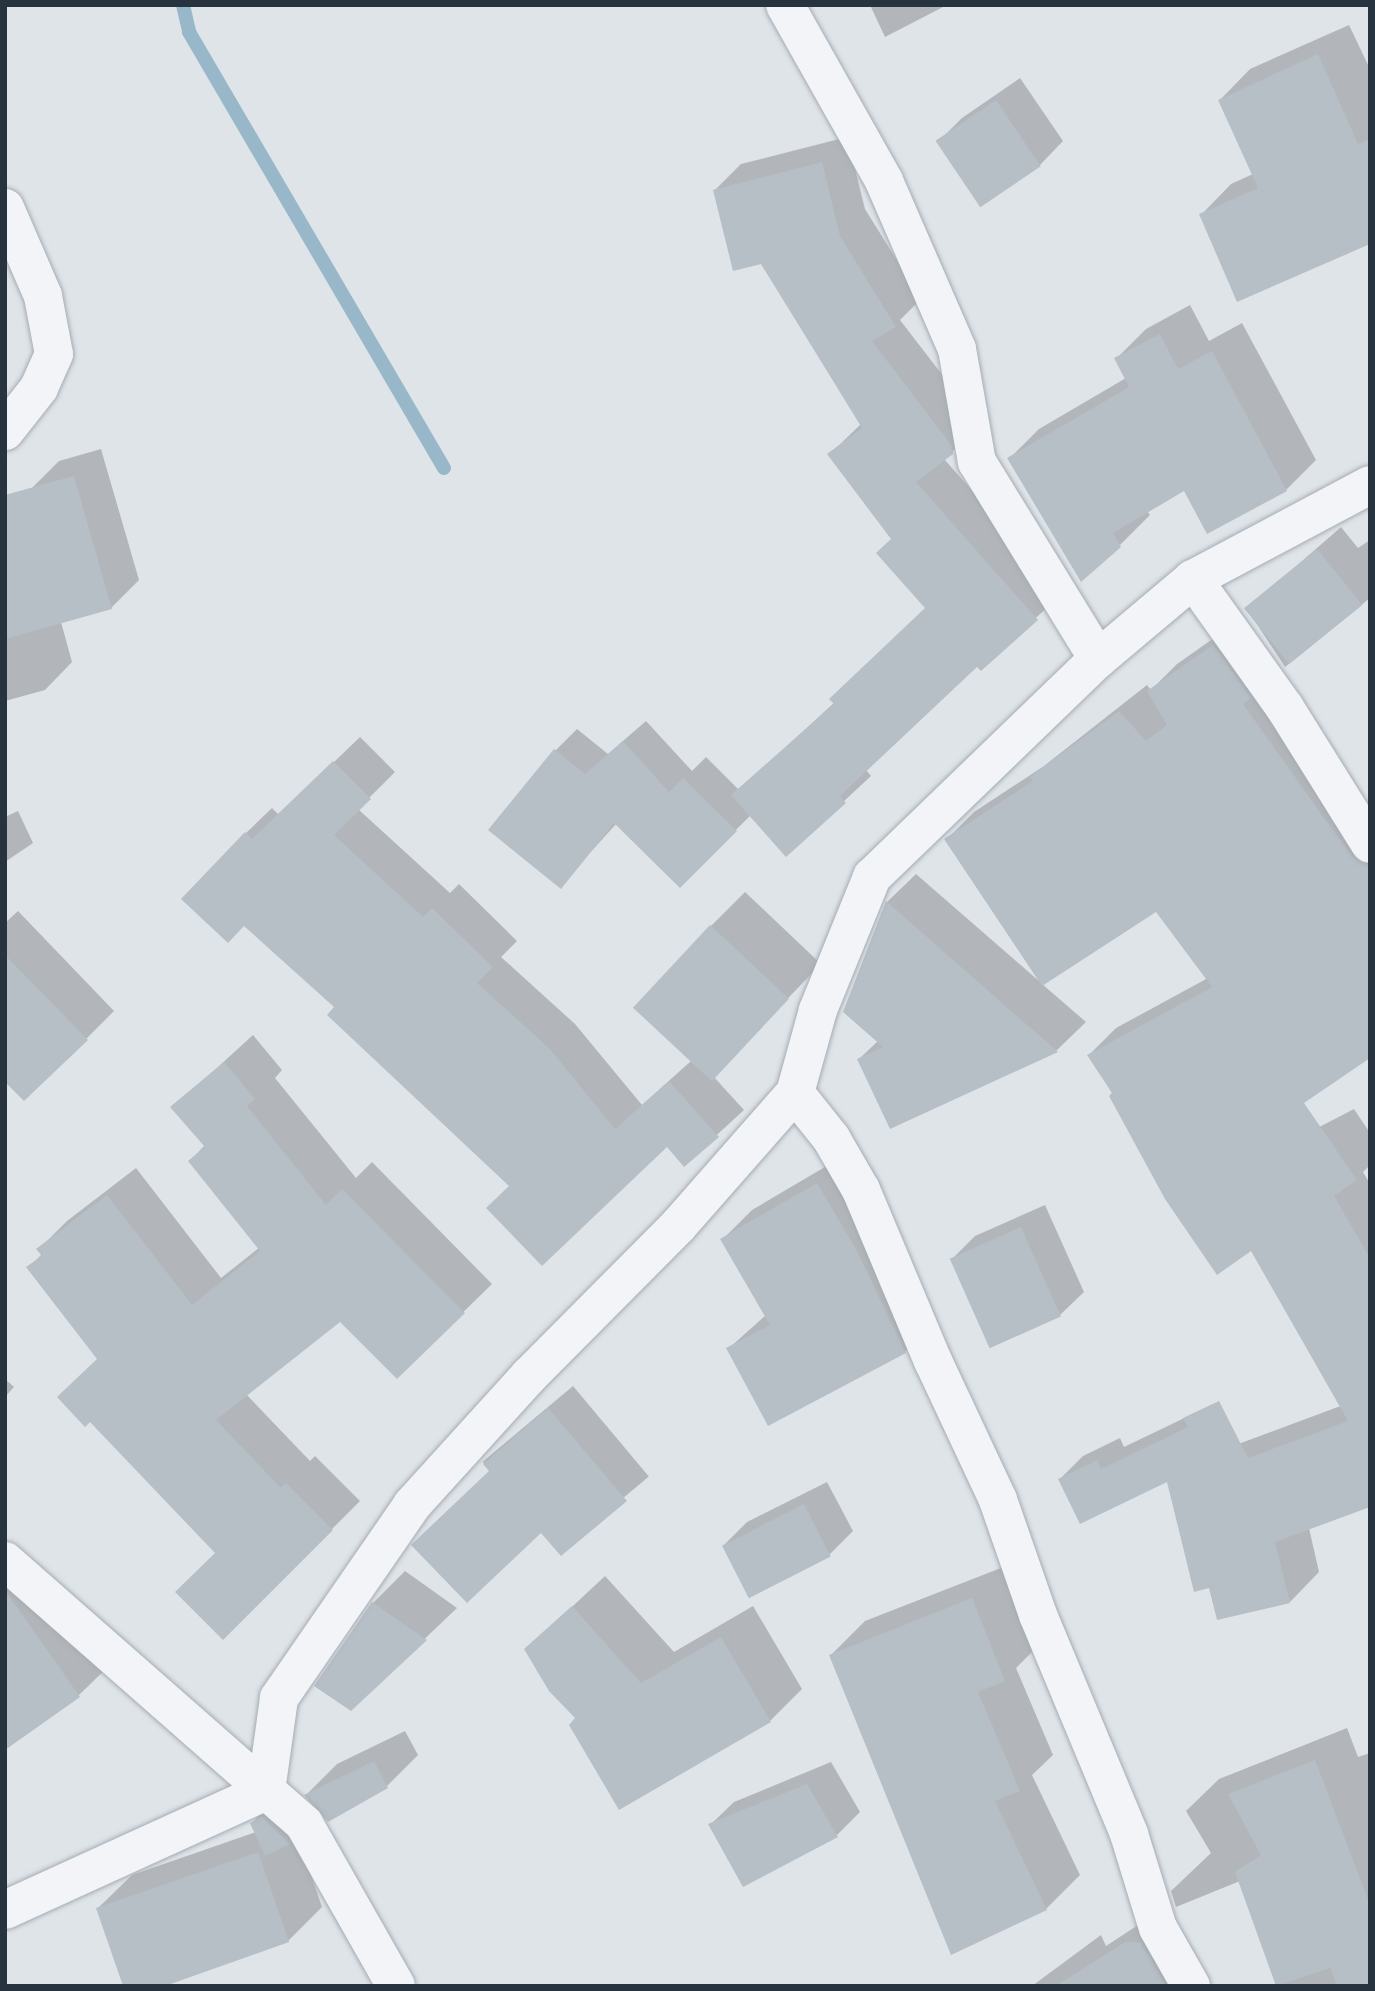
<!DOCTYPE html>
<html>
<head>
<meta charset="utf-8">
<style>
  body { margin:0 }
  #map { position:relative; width:1375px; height:1991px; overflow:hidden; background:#dfe4e9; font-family:"Work Sans",sans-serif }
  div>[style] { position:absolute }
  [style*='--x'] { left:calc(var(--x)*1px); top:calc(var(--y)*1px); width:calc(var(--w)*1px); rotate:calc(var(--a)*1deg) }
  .shadow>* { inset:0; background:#0003; transform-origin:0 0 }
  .stream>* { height:14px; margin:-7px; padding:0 7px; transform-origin:7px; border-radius:7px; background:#98b8ca }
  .building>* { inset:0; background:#b6bec6; transform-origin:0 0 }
  .roads { filter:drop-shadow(0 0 2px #a4acb3) drop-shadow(0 0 2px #a4acb3) }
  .minor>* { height:38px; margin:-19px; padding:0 19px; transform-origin:19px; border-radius:19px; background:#f2f4f7 }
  span { translate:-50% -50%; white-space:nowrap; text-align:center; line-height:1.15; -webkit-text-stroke:6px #eef3f6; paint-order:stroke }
  .frame { position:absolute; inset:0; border:7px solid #273440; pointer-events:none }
</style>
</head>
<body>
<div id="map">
  <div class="shadow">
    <div style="clip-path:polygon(870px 5px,947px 5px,885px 37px)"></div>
    <div style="clip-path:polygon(1349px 25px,1370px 69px,1370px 242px,1201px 215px,1231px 184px,1253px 174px,1220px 100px,1250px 69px)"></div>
    <div style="clip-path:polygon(1020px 78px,1063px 141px,1040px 165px,938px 142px,962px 118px)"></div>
    <div style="clip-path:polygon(847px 137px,865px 209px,921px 299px,900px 320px,977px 420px,979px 427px,944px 459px,1063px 593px,981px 668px,978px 664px,866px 770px,871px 776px,787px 854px,751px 815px,680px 885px,617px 823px,560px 886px,555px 751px,577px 729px,608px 754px,646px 721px,692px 771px,706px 757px,739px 790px,835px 702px,927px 607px,893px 538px,829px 455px,861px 424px,715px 190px,741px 164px)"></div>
    <div style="clip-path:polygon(1190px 305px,1209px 341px,1242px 323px,1316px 460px,1286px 490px,1185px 488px,1147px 511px,1150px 515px,1120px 545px,1009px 459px,1039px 429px,1126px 378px,1116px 359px,1146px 329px)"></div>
    <div style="clip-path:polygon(101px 449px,139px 580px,111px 608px,61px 622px,72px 662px,45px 690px,5px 701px,5px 496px,32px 488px,59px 461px)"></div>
    <div style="clip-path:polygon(1341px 527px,1358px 548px,1370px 540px,1370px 598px,1285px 667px,1247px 609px)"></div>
    <div style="clip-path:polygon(1241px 619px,1370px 812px,1370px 1041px,1277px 1103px,1298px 1138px,1354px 1109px,1370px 1133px,1370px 1165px,1363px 1172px,1370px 1184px,1370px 1339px,1252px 1249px,1089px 1055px,1116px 1028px,1208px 978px,1156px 910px,1042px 984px,1086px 1022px,1057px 1050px,890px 1126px,859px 1059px,878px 1041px,887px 902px,916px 874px,1039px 981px,947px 839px,974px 812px,1044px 766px,1147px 685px,1151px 690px,1177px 664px)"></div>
    <div style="clip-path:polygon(360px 737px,395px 772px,358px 809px,450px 893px,459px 884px,517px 941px,501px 957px,575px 1024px,642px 1105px,691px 1061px,711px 926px,745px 892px,821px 964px,713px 1076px,744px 1110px,684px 1165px,667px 1145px,511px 1186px,337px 1007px,246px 833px,272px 808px,279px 815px)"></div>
    <div style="clip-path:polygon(18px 811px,33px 843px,5px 862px,5px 817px)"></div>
    <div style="clip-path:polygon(18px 911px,114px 1011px,86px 1039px,5px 1079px,5px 923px)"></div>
    <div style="clip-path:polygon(253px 1035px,282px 1070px,275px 1078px,356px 1178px,372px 1162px,492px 1284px,397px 1377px,340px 1320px,246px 1394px,310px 1461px,315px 1456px,360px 1501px,223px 1638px,218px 1553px,99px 1358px,29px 1267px,42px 1254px,39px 1249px,67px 1221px,136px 1168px,221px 1278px,260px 1247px,190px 1161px,205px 1145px,173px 1108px)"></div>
    <div style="clip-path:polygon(847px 1154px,935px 1322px,905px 1352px,728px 1349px,766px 1315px,722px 1240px,752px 1210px)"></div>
    <div style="clip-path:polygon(1045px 1205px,1084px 1292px,1060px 1315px,952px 1259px,975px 1236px)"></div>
    <div style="clip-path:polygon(5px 1379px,14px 1387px,5px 1397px)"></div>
    <div style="left:573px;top:1386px;width:118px;height:118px;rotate:50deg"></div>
    <div style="clip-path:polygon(1370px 1395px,1309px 1528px,1319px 1572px,1290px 1602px,1186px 1472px,1060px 1479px,1083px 1456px,1120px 1438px,1124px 1447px,1199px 1411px,1203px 1457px)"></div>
    <div style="clip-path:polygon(827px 1482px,853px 1531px,830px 1554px,724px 1545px,747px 1522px)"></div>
    <div style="clip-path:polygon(1006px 1566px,1038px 1646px,1016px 1668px,1053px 1755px,1032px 1775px,1080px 1875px,1046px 1909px,831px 1655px,865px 1621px)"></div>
    <div style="clip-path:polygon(5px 1567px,111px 1664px,79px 1695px,5px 1748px)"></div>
    <div style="clip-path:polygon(405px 1571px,457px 1608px,351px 1709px,373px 1603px)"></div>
    <div style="clip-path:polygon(605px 1576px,674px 1652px,753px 1606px,802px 1689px,770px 1721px,577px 1718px,527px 1649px)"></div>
    <div style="clip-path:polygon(1347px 1728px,1358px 1757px,1370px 1753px,1370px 1986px,1278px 1986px,1240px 1881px,1176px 1907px,1171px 1891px,1211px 1853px,1186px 1811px,1219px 1779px)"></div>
    <div style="clip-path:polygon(405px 1731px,418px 1755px,387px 1786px,306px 1795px,337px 1764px)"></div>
    <div style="clip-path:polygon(831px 1762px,860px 1812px,837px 1835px,744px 1885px,710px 1825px,734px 1802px)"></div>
    <div style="clip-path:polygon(263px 1811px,297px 1834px,322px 1907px,288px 1941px,98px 1908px,132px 1875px,256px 1832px,252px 1823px)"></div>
    <div style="clip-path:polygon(1164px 1908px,1181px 1986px,1032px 1986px,1101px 1935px,1106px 1946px)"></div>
  </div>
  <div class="stream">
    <div style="--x:183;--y:5;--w:28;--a:77"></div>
    <div style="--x:189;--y:32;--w:505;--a:59.68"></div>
  </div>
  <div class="building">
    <div style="clip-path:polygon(1318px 54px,1358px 144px,1370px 139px,1370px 244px,1237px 302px,1199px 214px,1258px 188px,1218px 100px)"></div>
    <div style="left:996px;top:100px;width:80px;height:73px;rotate:56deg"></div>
    <div style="clip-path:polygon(822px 162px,840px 236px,896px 327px,872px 341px,952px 446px,953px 454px,916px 482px,1038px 620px,981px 671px,977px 667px,840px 796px,846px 803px,786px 857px,731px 795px,834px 704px,829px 699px,925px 608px,876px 553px,891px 539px,827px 454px,862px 428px,761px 264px,733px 271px,713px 190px)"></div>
    <div style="clip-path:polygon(1160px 334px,1178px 369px,1212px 351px,1287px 491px,1207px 534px,1184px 491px,1113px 533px,1121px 547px,1081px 582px,1007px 458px,1129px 387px,1114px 358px)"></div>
    <div style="clip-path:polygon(74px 476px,112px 609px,5px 639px,5px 495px)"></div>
    <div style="left:1317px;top:549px;width:72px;height:94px;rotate:51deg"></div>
    <div style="clip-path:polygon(1213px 645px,1251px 698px,1243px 704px,1327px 822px,1352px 856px,1370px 866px,1370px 1058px,1304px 1103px,1357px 1180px,1334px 1196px,1370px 1258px,1370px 1507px,1275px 1542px,1290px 1603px,1217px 1620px,1209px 1588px,1194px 1592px,1167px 1482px,1080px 1524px,1058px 1479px,1097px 1460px,1101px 1469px,1188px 1427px,1183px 1418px,1219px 1401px,1248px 1458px,1348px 1421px,1251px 1251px,1217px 1275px,1165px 1199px,1109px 1096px,1112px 1093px,1087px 1055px,1212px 987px,1156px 912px,1042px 986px,944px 839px,1033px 781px,1030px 777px,1119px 711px,1146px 741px,1167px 725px,1147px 691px)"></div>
    <div style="clip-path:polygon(623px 741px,669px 792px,683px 778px,737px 831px,680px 888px,614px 823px,561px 889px,488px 830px,554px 749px,585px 774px)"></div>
    <div style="clip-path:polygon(333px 761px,371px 799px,334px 835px,423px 917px,432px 908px,493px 967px,477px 983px,550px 1049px,615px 1129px,669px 1081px,719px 1137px,684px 1167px,667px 1147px,542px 1266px,486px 1208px,509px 1186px,327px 1015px,334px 1007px,244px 926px,228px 943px,181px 899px,245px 832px,252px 839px)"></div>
    <div style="clip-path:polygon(886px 901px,1058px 1052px,890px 1129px,857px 1059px,883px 1047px,843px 1012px)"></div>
    <div style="left:710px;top:925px;width:108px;height:113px;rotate:43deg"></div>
    <div style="clip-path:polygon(5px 955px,88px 1040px,24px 1101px,5px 1082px)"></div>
    <div style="clip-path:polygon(224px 1062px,255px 1099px,247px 1106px,326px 1205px,342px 1189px,465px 1313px,397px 1379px,340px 1322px,216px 1420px,281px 1488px,286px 1483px,333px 1530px,223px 1640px,175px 1592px,215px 1553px,90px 1422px,85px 1427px,57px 1397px,97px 1359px,26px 1267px,42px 1256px,36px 1249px,107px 1195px,192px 1305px,260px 1251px,188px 1161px,205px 1147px,170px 1107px)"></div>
    <div style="clip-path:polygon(817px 1183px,857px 1251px,906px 1353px,768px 1426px,726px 1348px,770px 1325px,720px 1239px)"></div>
    <div style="left:1021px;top:1227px;width:98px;height:78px;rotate:66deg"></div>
    <div style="clip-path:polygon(548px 1408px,627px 1501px,561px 1556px,541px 1533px,467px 1603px,411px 1545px,489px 1471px,483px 1464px)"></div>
    <div style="left:804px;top:1504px;width:59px;height:92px;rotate:63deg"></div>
    <div style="clip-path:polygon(5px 1590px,80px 1697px,5px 1750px)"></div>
    <div style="clip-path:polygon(972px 1598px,1005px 1681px,978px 1692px,1020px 1791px,995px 1801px,1047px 1910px,951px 1955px,829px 1655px)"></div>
    <div style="clip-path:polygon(372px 1602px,427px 1640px,351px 1711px,314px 1686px)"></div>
    <div style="clip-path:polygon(572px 1606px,641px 1683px,721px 1637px,771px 1722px,619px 1810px,569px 1725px,575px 1718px,549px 1691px,524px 1649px)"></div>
    <div style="clip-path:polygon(1315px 1760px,1370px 1905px,1370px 1986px,1337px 1986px,1330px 1968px,1276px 1986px,1235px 1872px,1261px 1855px,1228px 1794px)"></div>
    <div style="clip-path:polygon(374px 1761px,388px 1788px,328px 1822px,304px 1795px)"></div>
    <div style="clip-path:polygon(807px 1784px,838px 1837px,743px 1887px,708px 1824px)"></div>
    <div style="clip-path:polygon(262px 1817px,290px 1844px,265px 1856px,250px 1823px)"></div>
    <div style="clip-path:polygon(258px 1852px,289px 1942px,165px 1986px,123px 1986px,96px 1908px)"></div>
    <div style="clip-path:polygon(1125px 1942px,1140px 1942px,1166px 1986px,1056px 1986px)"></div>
  </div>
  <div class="roads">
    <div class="minor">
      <div style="--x:785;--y:5;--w:202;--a:60.6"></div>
      <div style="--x:884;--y:181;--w:183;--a:66.5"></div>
      <div style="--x:957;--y:349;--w:115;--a:80"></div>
      <div style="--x:977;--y:462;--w:231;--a:58.4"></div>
      <div style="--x:5;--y:208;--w:96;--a:66.6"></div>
      <div style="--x:43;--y:296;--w:59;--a:79.3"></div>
      <div style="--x:54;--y:354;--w:37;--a:114"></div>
      <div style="--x:39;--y:388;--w:55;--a:128.3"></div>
      <div style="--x:1193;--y:579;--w:158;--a:54.5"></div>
      <div style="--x:1285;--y:708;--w:160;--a:58"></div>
      <div style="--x:795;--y:1093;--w:58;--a:51.3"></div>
      <div style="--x:831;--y:1138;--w:60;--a:60"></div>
      <div style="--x:861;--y:1190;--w:186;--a:67.2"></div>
      <div style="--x:933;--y:1361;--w:153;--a:64.9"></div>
      <div style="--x:998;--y:1500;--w:122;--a:70.8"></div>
      <div style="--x:1038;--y:1615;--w:237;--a:67.4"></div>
      <div style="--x:1129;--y:1834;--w:98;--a:72.9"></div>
      <div style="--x:1158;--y:1928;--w:67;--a:60.4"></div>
      <div style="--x:5;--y:1561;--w:398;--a:41.3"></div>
      <div style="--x:304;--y:1824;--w:186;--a:60.4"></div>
      <div style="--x:266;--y:1791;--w:94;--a:-82"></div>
      <div style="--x:279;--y:1698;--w:234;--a:-55.4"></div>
      <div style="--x:412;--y:1505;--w:174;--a:-47.8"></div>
      <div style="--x:529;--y:1376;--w:211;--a:-45.2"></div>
      <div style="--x:678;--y:1226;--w:177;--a:-48.7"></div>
      <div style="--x:795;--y:1093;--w:86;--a:-74.5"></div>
      <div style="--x:818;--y:1010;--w:144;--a:-67.9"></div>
      <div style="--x:872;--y:877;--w:314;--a:-44"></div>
      <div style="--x:1098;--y:659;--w:124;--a:-40.1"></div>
      <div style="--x:1193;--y:579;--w:200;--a:-28"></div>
      <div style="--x:5;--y:1910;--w:287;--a:-24.5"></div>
    </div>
  </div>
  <div class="frame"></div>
</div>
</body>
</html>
